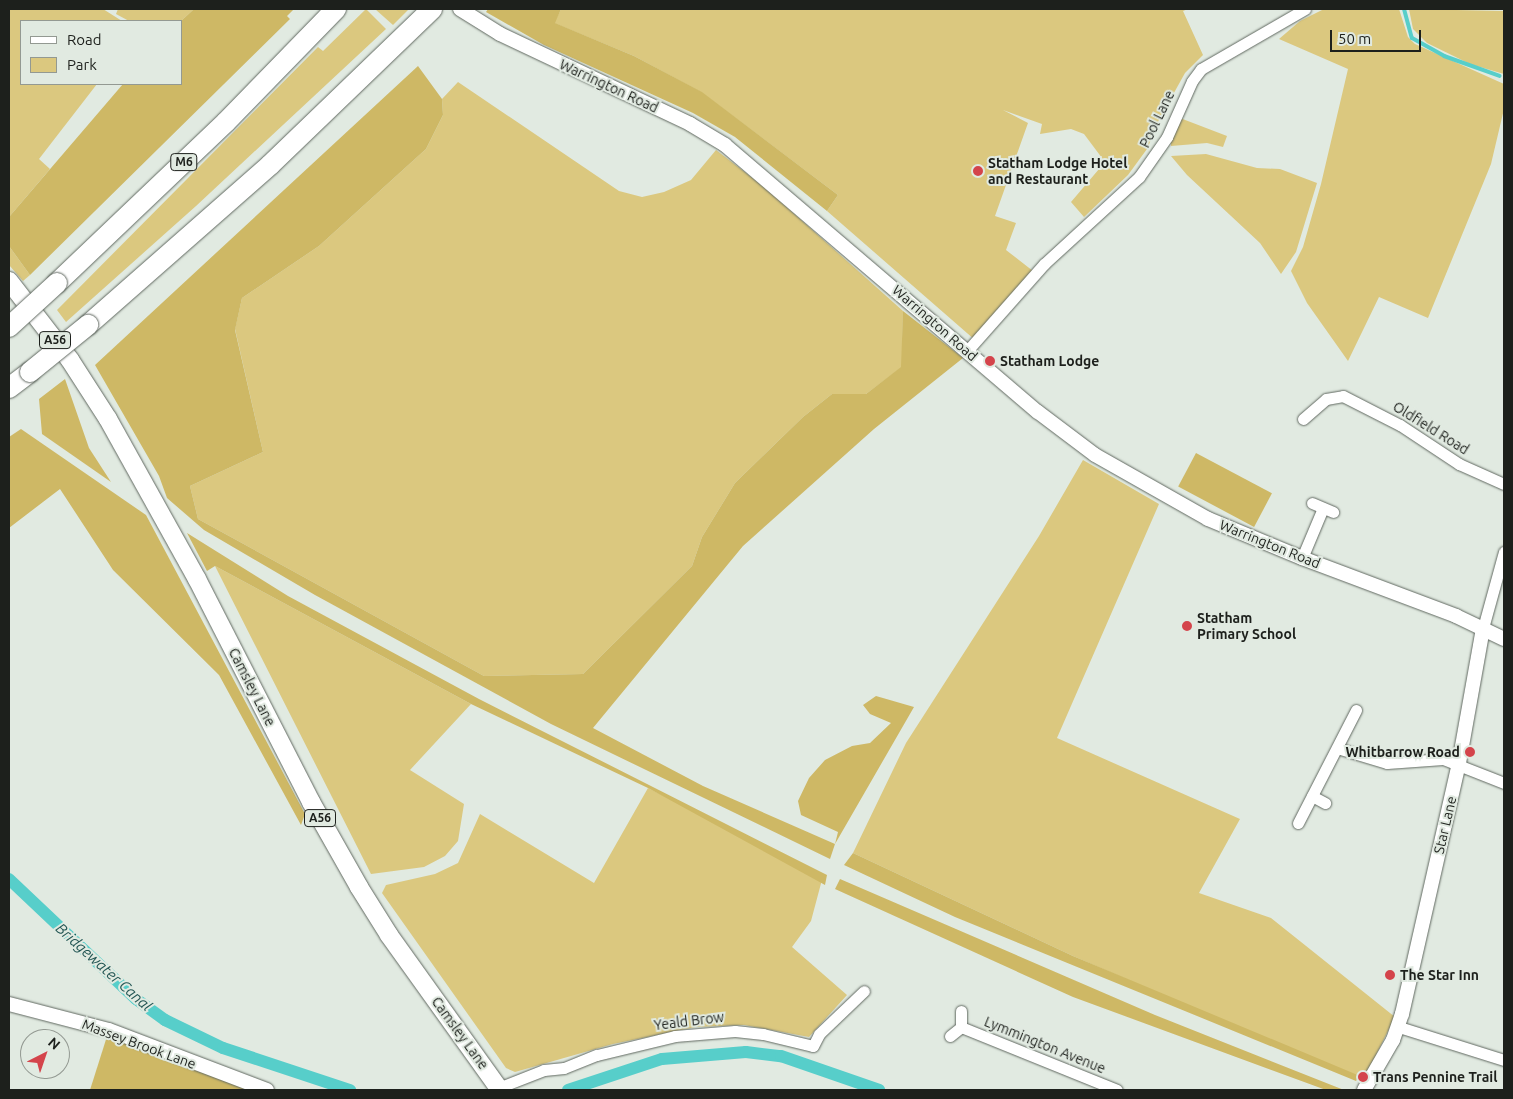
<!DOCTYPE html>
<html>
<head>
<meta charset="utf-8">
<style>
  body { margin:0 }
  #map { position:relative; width:1513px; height:1099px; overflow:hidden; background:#e1eae1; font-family:Ubuntu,sans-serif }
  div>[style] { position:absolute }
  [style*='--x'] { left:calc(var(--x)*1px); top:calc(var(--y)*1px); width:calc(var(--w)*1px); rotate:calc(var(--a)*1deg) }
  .green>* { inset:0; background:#dbc87f }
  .forest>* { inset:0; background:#ceb865; transform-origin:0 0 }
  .stream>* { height:4px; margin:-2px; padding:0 2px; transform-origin:2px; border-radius:2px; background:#57ceca }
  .canal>* { height:12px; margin:-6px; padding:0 6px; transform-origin:6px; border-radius:6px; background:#57ceca }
  .roads { filter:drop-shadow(0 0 1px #606860) drop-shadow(0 0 1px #606860) }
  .minor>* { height:11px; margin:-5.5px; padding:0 5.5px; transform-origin:5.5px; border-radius:5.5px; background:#fff }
  .tertiary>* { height:14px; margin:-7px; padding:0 7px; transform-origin:7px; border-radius:7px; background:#fff }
  .primary>* { height:18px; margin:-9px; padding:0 9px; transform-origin:9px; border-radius:9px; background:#fff }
  .motorway>* { height:20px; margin:-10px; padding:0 10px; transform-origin:10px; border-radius:10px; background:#fff }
  .bridges { filter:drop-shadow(0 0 1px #606860) drop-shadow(0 0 1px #606860) }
  .motorway-bridge>* { height:20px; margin:-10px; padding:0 10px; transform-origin:10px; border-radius:10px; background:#fff }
  .dots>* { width:14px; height:14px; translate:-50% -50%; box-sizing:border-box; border:2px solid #e1eae1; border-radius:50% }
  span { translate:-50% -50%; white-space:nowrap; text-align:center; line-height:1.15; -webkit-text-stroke:4px #e1eae1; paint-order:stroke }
  .shield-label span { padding:1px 4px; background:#e1eae1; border:1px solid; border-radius:4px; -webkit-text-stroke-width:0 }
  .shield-label { font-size:12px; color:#1d201c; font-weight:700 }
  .street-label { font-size:14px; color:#1d201c }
  .poi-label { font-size:14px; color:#1d201c; font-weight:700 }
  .left { translate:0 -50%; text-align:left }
  .right { translate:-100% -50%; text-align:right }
  .water-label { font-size:15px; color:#235654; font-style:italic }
  .frame { position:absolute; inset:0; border:10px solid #1d201c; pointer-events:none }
  .legend { position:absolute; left:20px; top:20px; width:162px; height:65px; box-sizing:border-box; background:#e1eae1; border:1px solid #939992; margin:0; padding:6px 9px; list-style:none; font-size:15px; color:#1d201c }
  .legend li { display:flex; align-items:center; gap:10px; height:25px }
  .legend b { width:25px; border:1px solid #939992 }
  .north { position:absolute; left:20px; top:1029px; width:50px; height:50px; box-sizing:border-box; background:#e1eae1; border:1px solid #939992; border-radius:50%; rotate:41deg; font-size:14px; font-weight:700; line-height:20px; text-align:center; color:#1d201c }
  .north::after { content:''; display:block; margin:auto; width:18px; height:22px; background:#d4444b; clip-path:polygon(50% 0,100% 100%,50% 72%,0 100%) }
  .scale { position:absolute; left:1330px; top:30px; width:91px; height:22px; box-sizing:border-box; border:2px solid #1d201c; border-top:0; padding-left:6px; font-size:15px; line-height:18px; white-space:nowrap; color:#1d201c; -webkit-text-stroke:4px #e1eae1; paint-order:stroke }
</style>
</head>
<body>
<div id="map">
  <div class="green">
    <div style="clip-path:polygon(9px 9px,103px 9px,122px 21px,21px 21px,21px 84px,97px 84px,39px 159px,50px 169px,9px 217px)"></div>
    <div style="clip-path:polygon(118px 9px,194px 9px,181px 21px,129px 21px,116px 14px)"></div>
    <div style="clip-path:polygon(366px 9px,386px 29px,196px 206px,66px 322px,57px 310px,318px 47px,323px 51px)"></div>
    <div style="clip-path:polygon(375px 9px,409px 9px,393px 25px)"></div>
    <div style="clip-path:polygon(561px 9px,1188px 9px,1183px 11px,1203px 55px,1185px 73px,1160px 118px,1147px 149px,1128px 175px,1084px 217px,1071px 202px,1105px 162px,1084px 134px,1071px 129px,1040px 134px,1042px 124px,1003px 110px,1028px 123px,995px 216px,1016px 223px,1006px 250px,1033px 271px,975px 340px,827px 211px,838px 195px,701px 92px,634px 56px,554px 23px)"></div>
    <div style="clip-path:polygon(1324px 9px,1399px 9px,1408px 37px,1415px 44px,1504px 84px,1504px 109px,1491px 164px,1428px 318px,1379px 297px,1348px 361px,1307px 303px,1291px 271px,1303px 247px,1321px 184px,1348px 69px,1279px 39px,1300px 21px)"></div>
    <div style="clip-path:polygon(1409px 9px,1504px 11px,1504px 74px,1470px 64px,1427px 43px,1413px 29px)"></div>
    <div style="clip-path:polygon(458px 82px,619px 191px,642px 197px,664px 192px,691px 180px,716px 150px,763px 186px,903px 311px,902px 367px,866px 394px,832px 394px,803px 417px,735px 483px,702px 537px,692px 566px,583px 674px,484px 676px,198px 519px,190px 486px,263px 452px,235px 329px,242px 298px,319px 246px,426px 149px,443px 115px,442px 99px)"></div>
    <div style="clip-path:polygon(1180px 118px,1227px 136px,1223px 147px,1207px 143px,1171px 146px,1171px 137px)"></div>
    <div style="clip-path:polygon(1206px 154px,1257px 168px,1280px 169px,1317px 183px,1296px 252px,1281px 274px,1260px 243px,1187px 175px,1171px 156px)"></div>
    <div style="clip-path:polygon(9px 246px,30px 275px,23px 281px,9px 265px)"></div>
    <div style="clip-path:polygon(1083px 460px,1159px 504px,1057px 738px,1240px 819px,1199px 893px,1271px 918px,1395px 1017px,1363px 1081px,1073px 956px,853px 853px,906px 743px,1039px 536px)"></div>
    <div style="clip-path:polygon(215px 566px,471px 704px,410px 770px,464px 804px,458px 841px,445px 856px,424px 867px,371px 874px)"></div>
    <div style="clip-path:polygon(648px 788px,823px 876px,811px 921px,792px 947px,847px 995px,809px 1037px,744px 1025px,696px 1027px,613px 1044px,515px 1072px,506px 1068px,382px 893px,386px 885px,435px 874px,458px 863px,480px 814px,594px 883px)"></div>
  </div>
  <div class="forest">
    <div style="clip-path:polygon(194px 9px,294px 9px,287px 16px,290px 19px,30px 275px,9px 246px,9px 217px,123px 84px,181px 84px,181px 21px)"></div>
    <div style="clip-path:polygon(488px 9px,561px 9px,555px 23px,634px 56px,702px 92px,838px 195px,827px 211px,735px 137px,693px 113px,544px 45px,486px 12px)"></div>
    <div style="clip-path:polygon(418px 66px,442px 99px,443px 115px,426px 149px,319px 246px,242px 298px,235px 330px,263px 452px,190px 486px,198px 519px,484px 676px,583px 674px,692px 566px,702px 537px,735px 483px,803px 417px,832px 394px,866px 394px,901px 367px,903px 311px,963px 358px,874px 429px,743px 546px,593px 728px,703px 786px,835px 844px,838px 832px,801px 815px,798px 801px,809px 778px,825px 760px,852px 746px,870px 743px,891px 723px,870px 714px,863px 705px,876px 696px,914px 707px,835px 844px,830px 859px,551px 724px,315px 595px,204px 530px,167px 498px,159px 476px,95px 365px)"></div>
    <div style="clip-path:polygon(65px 379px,89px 448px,111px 482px,42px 434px,39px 399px)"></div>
    <div style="clip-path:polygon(21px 429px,146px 515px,305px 814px,301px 825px,219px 675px,113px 570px,60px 489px,9px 528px,9px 437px)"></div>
    <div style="left:1196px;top:453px;width:86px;height:38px;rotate:28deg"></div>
    <div style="clip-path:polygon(187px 533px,288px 596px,479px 699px,827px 875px,825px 885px,648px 788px,471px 704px,215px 566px,207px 571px)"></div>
    <div style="clip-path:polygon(853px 853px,1073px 956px,1360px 1076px,1356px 1081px,955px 917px,844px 865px)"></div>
    <div style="clip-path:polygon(840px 879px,1155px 1015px,1344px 1090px,1326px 1090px,1073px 997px,835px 889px)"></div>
    <div style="clip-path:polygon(109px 1030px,264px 1090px,90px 1090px)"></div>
  </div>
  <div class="stream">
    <div style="--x:1404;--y:9;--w:30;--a:75"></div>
    <div style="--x:1412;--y:38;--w:37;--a:29"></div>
    <div style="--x:1444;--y:56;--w:59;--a:19.7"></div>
  </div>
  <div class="canal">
    <div style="--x:9;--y:879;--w:175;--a:43.4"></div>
    <div style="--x:136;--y:999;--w:36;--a:36"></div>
    <div style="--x:165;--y:1020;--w:64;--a:25.8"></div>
    <div style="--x:223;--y:1048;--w:134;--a:18.3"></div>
    <div style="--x:568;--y:1090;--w:99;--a:-18.3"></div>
    <div style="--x:662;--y:1059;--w:84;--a:-4.8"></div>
    <div style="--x:746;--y:1052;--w:35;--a:7"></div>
    <div style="--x:781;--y:1056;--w:104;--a:19.1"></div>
  </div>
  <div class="roads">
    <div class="minor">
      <div style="--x:967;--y:351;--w:116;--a:-48.5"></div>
      <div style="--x:1044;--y:264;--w:129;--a:-42.5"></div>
      <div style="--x:1139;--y:177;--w:49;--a:-55"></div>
      <div style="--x:1167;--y:137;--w:61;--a:-65.9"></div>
      <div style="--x:1192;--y:81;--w:15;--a:-53"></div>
      <div style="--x:1201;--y:69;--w:120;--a:-30"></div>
      <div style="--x:1303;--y:419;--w:30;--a:-41"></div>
      <div style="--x:1326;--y:399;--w:17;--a:-10"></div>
      <div style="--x:1343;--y:396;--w:64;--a:27"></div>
      <div style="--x:1400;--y:425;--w:71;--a:33.5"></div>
      <div style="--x:1459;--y:464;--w:49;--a:24"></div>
      <div style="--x:1312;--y:503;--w:23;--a:23"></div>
      <div style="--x:1302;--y:558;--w:54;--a:-67.2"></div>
      <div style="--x:1483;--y:628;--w:79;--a:-74.6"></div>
      <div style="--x:1337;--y:748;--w:52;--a:16.7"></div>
      <div style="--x:1387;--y:763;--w:56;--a:-4.1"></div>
      <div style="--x:1443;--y:759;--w:66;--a:21.5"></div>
      <div style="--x:1312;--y:796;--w:15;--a:28"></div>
      <div style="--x:1298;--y:823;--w:127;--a:-62.8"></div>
      <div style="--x:961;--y:1027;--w:168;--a:22"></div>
      <div style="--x:1399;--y:1027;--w:110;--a:17.4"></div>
      <div style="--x:950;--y:1036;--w:14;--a:-39"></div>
      <div style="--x:961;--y:1027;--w:16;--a:-90"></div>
      <div style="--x:498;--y:1088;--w:49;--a:-21.4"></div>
      <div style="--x:544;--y:1070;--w:20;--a:-6"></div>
      <div style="--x:564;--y:1068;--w:35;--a:-22"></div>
      <div style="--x:597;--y:1055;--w:80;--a:-13.7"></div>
      <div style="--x:675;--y:1036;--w:60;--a:-4.8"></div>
      <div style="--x:735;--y:1031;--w:28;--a:6"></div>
      <div style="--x:763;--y:1034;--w:51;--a:13.5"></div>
      <div style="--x:813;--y:1046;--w:13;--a:-63"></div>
      <div style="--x:819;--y:1034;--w:62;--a:-43.7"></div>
    </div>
    <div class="tertiary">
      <div style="--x:460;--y:9;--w:47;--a:32"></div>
      <div style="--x:500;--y:34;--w:210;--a:25.3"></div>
      <div style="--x:690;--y:124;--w:41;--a:31"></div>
      <div style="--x:725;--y:145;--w:411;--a:40.5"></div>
      <div style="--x:1038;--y:412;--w:71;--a:37"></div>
      <div style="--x:1095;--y:455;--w:130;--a:29.5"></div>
      <div style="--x:1208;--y:519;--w:102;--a:22.5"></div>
      <div style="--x:1302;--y:558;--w:165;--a:20.6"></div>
      <div style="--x:1456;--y:616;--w:53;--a:25.6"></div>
      <div style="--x:9;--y:1004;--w:103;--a:14.6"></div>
      <div style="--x:109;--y:1030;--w:169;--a:20.8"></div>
      <div style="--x:1364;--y:1090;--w:58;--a:-59.9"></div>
      <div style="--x:1393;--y:1040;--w:28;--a:-71"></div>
      <div style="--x:1402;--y:1014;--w:257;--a:-77.2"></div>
      <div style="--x:1459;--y:763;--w:137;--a:-79.9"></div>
    </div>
    <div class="primary">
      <div style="--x:9;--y:281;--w:100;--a:52.3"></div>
      <div style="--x:70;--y:360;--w:70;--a:57.2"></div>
      <div style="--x:108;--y:419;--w:183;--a:60.9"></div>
      <div style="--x:197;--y:579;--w:250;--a:62.9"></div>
      <div style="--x:311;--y:802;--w:98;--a:60.5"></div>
      <div style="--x:359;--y:887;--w:57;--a:58"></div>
      <div style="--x:389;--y:935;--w:191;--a:54.4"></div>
    </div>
    <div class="motorway">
      <div style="--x:57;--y:283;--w:233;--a:-43.6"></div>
      <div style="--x:226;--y:122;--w:158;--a:-45.8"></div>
      <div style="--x:88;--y:325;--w:242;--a:-41.3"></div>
      <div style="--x:270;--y:165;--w:225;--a:-43.9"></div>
      <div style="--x:9;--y:388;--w:26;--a:-37"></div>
    </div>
  </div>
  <div class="bridges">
    <div class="motorway-bridge">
      <div style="--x:9;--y:327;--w:65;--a:-42.5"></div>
      <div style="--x:30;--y:372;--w:75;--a:-39"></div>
    </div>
  </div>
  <div class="dots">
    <div style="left:978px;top:171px;background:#d4444b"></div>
    <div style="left:990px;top:361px;background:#d4444b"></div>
    <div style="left:1187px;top:626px;background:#d4444b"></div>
    <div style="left:1470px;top:752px;background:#d4444b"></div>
    <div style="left:1390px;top:975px;background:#d4444b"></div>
    <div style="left:1363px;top:1077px;background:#d4444b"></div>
  </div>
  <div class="shield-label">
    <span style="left:184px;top:162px">M6</span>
    <span style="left:55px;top:340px">A56</span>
    <span style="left:320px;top:818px">A56</span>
  </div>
  <div class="street-label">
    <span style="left:609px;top:86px;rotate:25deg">Warrington Road</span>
    <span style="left:1157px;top:119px;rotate:-64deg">Pool Lane</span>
    <span style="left:935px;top:323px;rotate:41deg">Warrington Road</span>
    <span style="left:1431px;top:428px;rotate:32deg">Oldfield Road</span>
    <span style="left:1270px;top:544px;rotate:22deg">Warrington Road</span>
    <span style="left:252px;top:687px;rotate:63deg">Camsley Lane</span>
    <span style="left:1445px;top:825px;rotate:-77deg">Star Lane</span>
    <span style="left:689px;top:1021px;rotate:-7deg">Yeald Brow</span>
    <span style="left:460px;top:1033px;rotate:54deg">Camsley Lane</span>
    <span style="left:139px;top:1044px;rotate:20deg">Massey Brook Lane</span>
    <span style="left:1045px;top:1045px;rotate:22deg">Lymmington Avenue</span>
  </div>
  <div class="poi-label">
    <span class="left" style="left:988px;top:171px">Statham Lodge Hotel<br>and Restaurant</span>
    <span class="left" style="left:1000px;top:361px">Statham Lodge</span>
    <span class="left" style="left:1197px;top:626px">Statham<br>Primary School</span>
    <span class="right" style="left:1460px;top:752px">Whitbarrow Road</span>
    <span class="left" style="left:1400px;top:975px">The Star Inn</span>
    <span class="left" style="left:1373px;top:1077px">Trans Pennine Trail</span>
  </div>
  <div class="water-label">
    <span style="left:104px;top:967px;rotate:42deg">Bridgewater Canal</span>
  </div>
  <div class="frame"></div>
  <ul class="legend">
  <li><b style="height:6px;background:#fff"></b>Road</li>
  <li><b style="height:14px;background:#dbc87f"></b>Park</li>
  </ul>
  <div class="north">N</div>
  <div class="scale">50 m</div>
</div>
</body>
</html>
